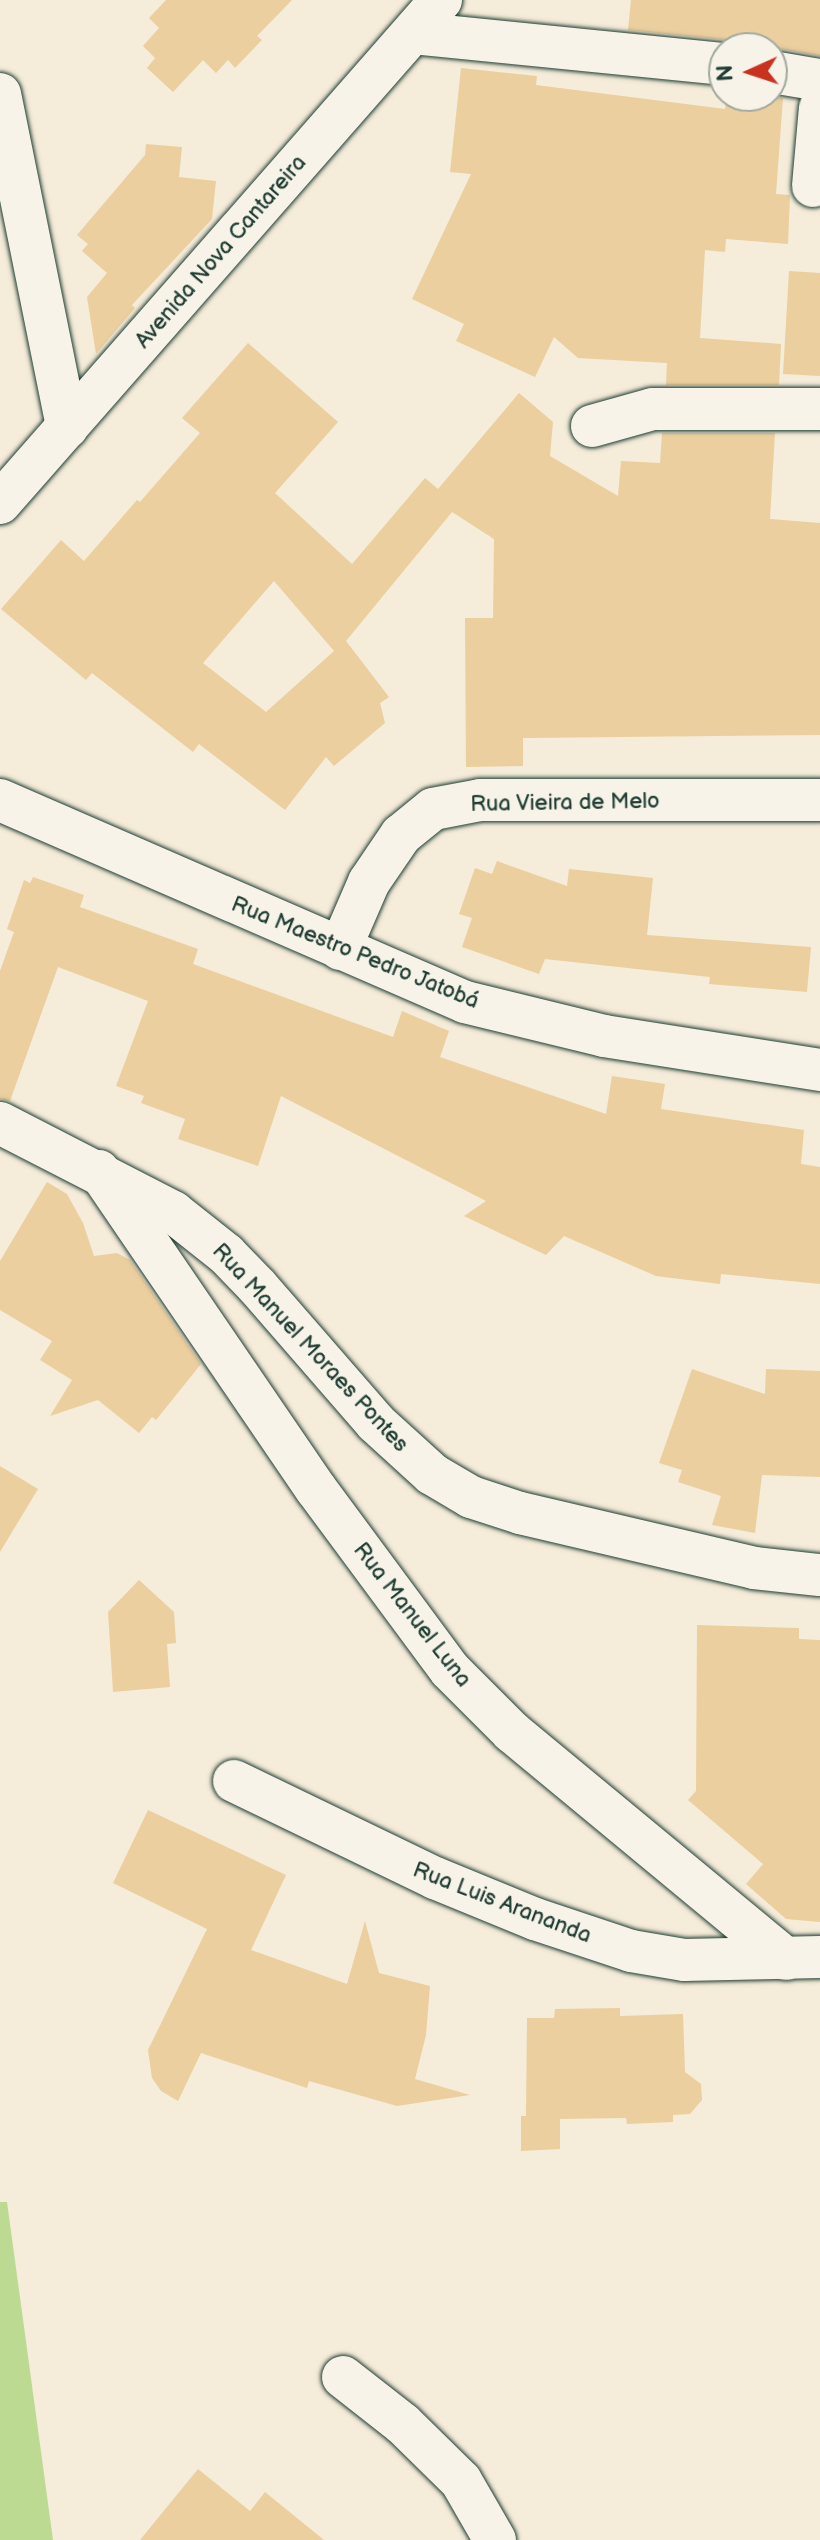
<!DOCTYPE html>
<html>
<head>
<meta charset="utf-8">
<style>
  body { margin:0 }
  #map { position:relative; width:820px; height:2540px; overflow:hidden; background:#f5ecd9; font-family:"Balsamiq Sans",sans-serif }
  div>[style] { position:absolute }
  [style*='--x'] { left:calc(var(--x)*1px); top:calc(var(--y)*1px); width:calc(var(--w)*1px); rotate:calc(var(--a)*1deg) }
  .green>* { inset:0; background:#bcda92 }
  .building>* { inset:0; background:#ebcf9f }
  .roads { filter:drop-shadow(0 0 2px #1f3d34) drop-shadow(0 0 2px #1f3d34) }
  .street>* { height:42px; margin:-21px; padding:0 21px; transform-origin:21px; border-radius:21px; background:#f7f3e8 }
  span { translate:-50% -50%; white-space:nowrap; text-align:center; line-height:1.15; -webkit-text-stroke:6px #f7f3e8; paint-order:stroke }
  .street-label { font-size:22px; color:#1f3d34 }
  .north { position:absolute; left:708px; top:32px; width:80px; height:80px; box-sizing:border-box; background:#f7f3e8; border:2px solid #a1aaa0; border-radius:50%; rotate:267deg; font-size:22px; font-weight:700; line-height:32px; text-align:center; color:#1f3d34 }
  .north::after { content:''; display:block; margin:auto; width:28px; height:36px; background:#c8321e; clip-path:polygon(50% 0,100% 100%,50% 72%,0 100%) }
</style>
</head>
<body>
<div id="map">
  <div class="green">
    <div style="clip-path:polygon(0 2202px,7px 2202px,53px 2540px,0 2540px)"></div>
  </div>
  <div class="building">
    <div style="clip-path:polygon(166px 0,292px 0,257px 36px,262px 40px,235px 68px,228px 60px,216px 73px,203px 60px,173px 92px,147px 68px,155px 58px,143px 46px,159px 28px,149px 18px)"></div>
    <div style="clip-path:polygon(631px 0,820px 0,820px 56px,776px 48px,741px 48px,726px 40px,628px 30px)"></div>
    <div style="clip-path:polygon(461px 68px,537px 76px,536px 85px,725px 109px,726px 96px,783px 98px,776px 194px,790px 195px,788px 244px,726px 239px,725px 252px,705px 250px,700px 338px,781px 344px,779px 385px,666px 385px,667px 363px,578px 358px,554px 337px,535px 377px,456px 341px,464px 324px,412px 299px,471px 174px,450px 172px)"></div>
    <div style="clip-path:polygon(146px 144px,182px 147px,179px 177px,216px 181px,212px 219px,132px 305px,135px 308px,96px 354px,87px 297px,107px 273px,82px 251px,88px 244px,77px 235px,145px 155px)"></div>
    <div style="clip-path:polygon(789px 271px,820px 273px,820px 376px,783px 374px)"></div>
    <div style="clip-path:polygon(evenodd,248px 343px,338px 422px,275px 493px,352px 564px,425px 478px,438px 489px,519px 393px,553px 422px,550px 456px,618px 496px,621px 461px,660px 463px,662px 433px,775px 433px,770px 519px,820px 523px,820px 735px,523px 738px,523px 766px,466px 767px,465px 618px,493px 618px,494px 539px,452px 512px,346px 641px,389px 697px,380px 703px,385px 723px,334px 766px,326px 757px,285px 810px,199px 744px,193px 752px,92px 673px,86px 680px,1px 609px,61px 540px,84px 561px,137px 500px,140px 502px,200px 433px,182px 418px,248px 343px,274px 581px,334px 651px,266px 712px,203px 663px,274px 581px)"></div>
    <div style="clip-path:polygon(497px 861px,567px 886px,569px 869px,653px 878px,647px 935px,811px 947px,807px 992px,709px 984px,710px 977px,545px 959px,539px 974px,462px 947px,472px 918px,459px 914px,475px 868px,492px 874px)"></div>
    <div style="clip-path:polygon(33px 877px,84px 895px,80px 907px,198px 949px,193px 964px,393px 1037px,402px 1011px,449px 1031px,440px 1057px,606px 1114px,612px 1076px,665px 1084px,661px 1109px,804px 1130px,801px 1164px,820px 1167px,820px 1284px,721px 1274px,720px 1284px,656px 1276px,564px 1236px,546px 1255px,464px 1216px,486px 1201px,281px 1096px,258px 1166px,178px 1139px,185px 1119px,141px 1103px,144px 1096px,116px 1086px,148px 1001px,58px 967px,10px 1101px,0 1099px,0 971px,14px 932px,7px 929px,24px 880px,30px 883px)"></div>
    <div style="clip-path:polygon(47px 1182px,67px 1194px,83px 1223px,94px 1256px,117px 1253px,130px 1260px,201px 1364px,156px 1420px,152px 1417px,139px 1433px,98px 1400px,50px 1416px,72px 1380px,40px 1360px,52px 1341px,0 1310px,0 1261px)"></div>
    <div style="clip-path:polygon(692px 1369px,765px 1394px,766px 1369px,820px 1371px,820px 1477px,762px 1475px,755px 1533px,712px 1525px,721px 1496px,678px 1482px,682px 1470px,659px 1463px)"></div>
    <div style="clip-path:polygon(0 1466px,38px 1489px,0 1552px)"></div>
    <div style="clip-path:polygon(139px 1580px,174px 1612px,176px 1643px,167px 1644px,170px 1687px,113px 1692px,108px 1612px)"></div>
    <div style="clip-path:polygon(697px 1625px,799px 1628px,799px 1639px,820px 1640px,820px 1922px,786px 1919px,746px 1884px,763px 1864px,688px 1800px,696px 1791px)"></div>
    <div style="clip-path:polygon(148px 1810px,286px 1875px,251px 1950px,347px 1984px,365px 1921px,379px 1973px,430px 1986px,426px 2035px,415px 2079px,470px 2095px,397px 2106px,309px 2081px,307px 2088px,201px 2053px,178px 2101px,161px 2091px,152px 2078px,148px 2050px,207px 1929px,113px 1883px)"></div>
    <div style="clip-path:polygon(620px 2008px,620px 2016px,683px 2014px,685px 2072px,701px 2084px,702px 2100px,690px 2114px,673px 2115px,673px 2122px,627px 2124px,626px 2118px,560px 2119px,560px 2149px,521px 2151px,521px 2116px,526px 2116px,527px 2018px,554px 2018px,555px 2009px)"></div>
    <div style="clip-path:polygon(198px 2469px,250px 2511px,265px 2492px,324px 2540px,140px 2540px)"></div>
  </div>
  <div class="roads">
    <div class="street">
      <div style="--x:413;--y:33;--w:313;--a:5.7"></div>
      <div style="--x:772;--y:72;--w:49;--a:9.5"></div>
      <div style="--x:0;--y:94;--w:340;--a:78.6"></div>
      <div style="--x:813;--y:186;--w:78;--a:-84.9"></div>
      <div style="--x:592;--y:426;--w:63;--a:-15.6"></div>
      <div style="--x:653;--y:409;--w:167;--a:0"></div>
      <div style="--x:0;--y:503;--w:669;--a:-48.76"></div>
      <div style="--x:0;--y:800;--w:507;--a:23.48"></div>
      <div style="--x:465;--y:1002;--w:143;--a:13.7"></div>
      <div style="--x:604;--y:1036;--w:219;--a:8.9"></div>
      <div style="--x:340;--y:949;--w:73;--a:-66.6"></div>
      <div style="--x:369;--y:882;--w:57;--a:-55.8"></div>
      <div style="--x:401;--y:835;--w:41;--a:-39.1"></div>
      <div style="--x:433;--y:809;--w:48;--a:-10.8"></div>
      <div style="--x:480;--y:800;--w:340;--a:0"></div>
      <div style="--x:0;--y:1123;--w:195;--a:27.2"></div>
      <div style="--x:173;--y:1212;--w:68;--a:38.4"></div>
      <div style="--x:226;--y:1254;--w:45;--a:45.9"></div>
      <div style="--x:257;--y:1286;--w:181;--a:49"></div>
      <div style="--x:376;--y:1423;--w:76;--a:42.3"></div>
      <div style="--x:432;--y:1474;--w:45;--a:30.5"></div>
      <div style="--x:471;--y:1497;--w:52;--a:18.1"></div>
      <div style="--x:520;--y:1513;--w:240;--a:13.2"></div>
      <div style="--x:754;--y:1568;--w:66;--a:6.1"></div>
      <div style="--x:99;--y:1171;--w:385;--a:55.7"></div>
      <div style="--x:316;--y:1489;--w:225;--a:53.5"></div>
      <div style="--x:450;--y:1670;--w:88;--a:45"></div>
      <div style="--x:512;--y:1732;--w:356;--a:39.6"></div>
      <div style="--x:234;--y:1781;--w:223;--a:25.8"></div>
      <div style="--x:435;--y:1878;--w:108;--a:22.3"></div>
      <div style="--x:535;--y:1919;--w:101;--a:18.4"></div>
      <div style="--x:631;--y:1951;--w:54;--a:9.6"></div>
      <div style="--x:684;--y:1960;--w:136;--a:-1.3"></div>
      <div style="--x:343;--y:2377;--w:76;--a:38.1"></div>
      <div style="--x:403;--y:2424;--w:81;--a:44.5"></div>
      <div style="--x:461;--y:2481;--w:68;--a:60"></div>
    </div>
  </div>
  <div class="street-label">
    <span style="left:221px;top:252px;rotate:-49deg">Avenida Nova Cantareira</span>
    <span style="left:565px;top:803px;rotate:-1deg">Rua Vieira de Melo</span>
    <span style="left:355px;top:953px;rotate:22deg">Rua Maestro Pedro Jatobá</span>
    <span style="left:310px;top:1348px;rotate:47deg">Rua Manuel Moraes Pontes</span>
    <span style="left:412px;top:1615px;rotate:52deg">Rua Manuel Luna</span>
    <span style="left:502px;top:1903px;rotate:21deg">Rua Luis Arananda</span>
  </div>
  <div class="north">N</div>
</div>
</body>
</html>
